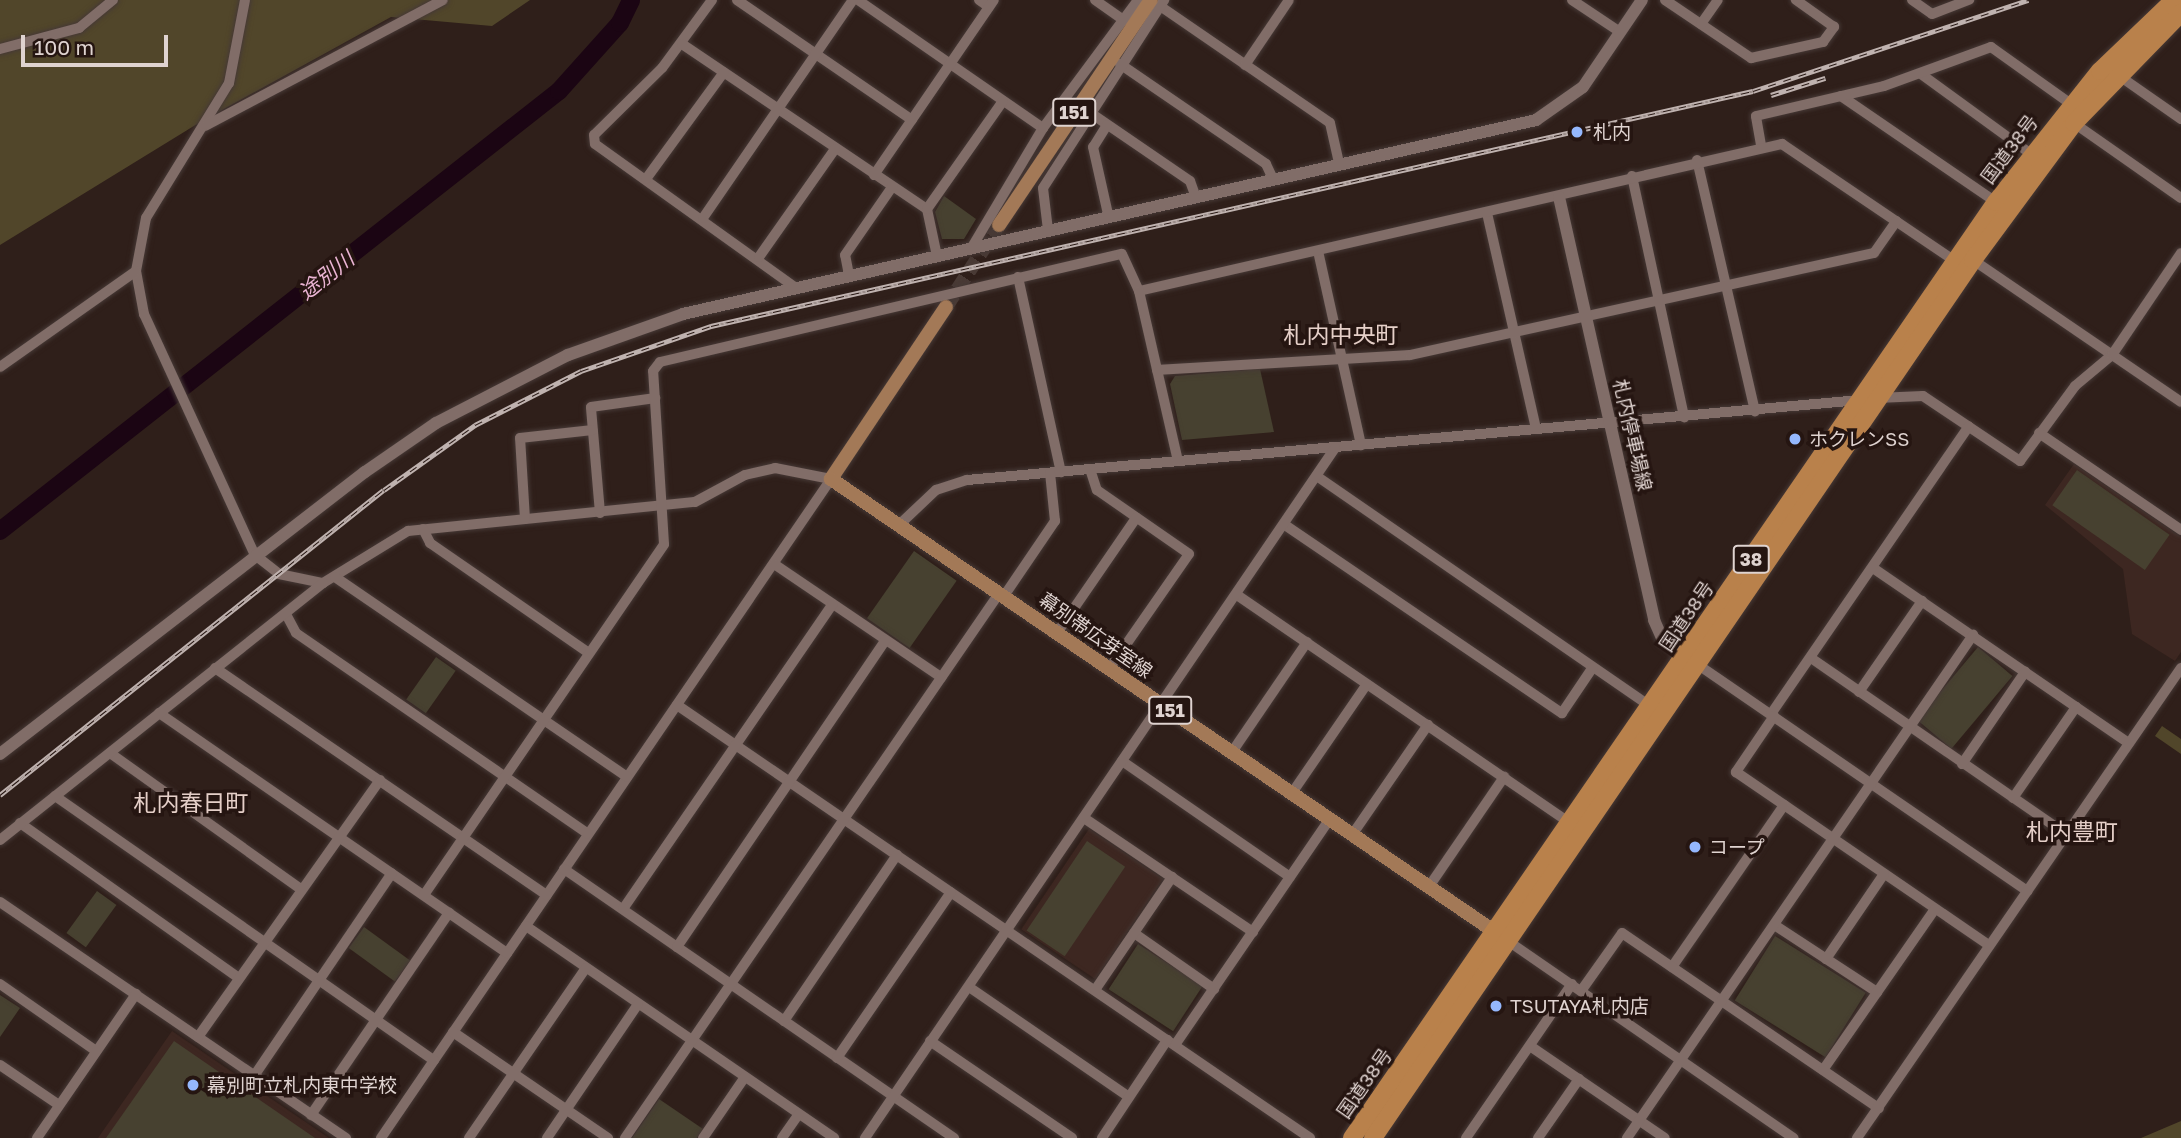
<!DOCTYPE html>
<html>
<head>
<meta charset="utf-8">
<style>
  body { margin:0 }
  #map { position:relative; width:2181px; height:1138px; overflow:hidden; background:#2f1f1a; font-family:"Golos Text","Noto Sans JP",sans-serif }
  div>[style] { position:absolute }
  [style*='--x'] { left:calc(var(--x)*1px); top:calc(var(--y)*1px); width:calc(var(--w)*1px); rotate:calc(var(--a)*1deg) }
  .built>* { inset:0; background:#3d2721; transform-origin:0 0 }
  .green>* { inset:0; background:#474130; transform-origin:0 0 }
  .forest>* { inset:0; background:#51462a }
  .river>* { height:18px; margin:-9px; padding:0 9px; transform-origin:9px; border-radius:9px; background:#1b0513 }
  .primary-tunnel>* { height:14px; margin-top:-7px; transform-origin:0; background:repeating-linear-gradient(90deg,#493a35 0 14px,transparent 0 21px) }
  .roads { filter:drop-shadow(0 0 2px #463936) drop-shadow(0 0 2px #463936) }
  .street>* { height:10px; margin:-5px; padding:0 5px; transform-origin:5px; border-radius:5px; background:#816d68 }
  .secondary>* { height:12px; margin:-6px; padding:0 6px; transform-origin:6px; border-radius:6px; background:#816d68 }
  .primary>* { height:14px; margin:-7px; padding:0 7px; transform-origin:7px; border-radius:7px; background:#a37957 }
  .highway>* { height:18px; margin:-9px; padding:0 9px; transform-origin:9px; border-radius:9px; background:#b9814b }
  .rail>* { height:5px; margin-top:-2.5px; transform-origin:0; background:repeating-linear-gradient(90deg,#251511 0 8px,#bfb2af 0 16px); box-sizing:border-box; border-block:2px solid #bfb2af }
  .dots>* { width:19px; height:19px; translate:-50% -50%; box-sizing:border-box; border:4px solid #251511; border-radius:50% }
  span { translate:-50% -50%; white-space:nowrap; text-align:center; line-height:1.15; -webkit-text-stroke:7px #251511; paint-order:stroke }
  .shield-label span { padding:2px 5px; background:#251511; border:2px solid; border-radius:5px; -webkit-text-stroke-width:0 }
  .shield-label { font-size:18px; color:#dfd3d0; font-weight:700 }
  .poi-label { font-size:19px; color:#dfd3d0 }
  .left { translate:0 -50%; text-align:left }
  .street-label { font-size:19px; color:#dfd3d0 }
  .water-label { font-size:21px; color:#eab4d3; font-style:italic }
  .quarter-label { font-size:23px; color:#e5cfc8 }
  .scale { position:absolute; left:21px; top:35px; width:147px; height:32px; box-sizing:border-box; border:4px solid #dfd3d0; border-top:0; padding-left:9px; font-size:21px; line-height:24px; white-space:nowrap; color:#dfd3d0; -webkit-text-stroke:5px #251511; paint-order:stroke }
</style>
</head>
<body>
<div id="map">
  <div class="built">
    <div style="clip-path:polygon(2074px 464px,2181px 537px,2181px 652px,2175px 661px,2132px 634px,2123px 569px,2045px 505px)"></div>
    <div style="left:1089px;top:829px;width:89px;height:121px;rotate:34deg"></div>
    <div style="clip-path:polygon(172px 1031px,329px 1138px,98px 1138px)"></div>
  </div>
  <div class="green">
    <div style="clip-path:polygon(944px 196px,976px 219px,964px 239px,942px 239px,935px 212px)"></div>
    <div style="clip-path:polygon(1260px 369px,1274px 432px,1182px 440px,1170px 384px,1175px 376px)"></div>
    <div style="left:2077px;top:470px;width:113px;height:43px;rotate:35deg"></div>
    <div style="left:914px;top:551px;width:52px;height:82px;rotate:35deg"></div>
    <div style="left:1978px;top:647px;width:45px;height:95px;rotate:40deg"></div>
    <div style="left:436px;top:657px;width:24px;height:52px;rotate:35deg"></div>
    <div style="left:1087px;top:841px;width:46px;height:108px;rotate:34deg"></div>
    <div style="left:97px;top:891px;width:24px;height:52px;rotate:36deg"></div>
    <div style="left:364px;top:927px;width:57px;height:26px;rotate:36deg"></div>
    <div style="left:1775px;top:936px;width:107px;height:76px;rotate:32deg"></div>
    <div style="left:1138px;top:944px;width:77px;height:54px;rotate:33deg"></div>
    <div style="clip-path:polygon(0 995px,20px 1008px,0 1037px)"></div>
    <div style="clip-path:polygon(174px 1041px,315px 1138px,106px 1138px)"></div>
    <div style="clip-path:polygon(659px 1099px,703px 1129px,697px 1138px,632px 1138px)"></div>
  </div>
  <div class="forest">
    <div style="clip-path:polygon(0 0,530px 0,492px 26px,391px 17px,202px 121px,0 245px)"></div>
    <div style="clip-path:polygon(2162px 726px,2181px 739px,2181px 754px,2155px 736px)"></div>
    <div style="clip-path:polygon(2181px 1121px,2181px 1138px,2141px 1138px)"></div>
  </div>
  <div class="river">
    <div style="--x:0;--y:531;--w:711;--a:-38.21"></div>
    <div style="--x:559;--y:91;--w:91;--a:-48.1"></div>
    <div style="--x:620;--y:23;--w:25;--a:-64"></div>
  </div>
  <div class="primary-tunnel">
    <div style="--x:946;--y:307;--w:98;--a:-57.1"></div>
  </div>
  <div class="roads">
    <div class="street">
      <div style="--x:245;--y:0;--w:85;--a:100.9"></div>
      <div style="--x:229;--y:83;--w:158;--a:121.6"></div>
      <div style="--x:146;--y:218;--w:54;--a:100.7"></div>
      <div style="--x:136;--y:271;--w:44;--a:79.5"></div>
      <div style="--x:144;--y:314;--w:265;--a:65.3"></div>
      <div style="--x:255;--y:555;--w:31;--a:38"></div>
      <div style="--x:279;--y:574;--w:45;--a:11.6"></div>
      <div style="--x:323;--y:583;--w:100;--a:-31.5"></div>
      <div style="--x:408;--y:531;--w:288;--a:-5.8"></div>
      <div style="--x:695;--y:502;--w:57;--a:-28.4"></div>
      <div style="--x:745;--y:475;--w:31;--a:-13"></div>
      <div style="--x:775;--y:468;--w:57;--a:11.1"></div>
      <div style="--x:831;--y:479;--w:798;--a:124.33"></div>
      <div style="--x:712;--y:0;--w:84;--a:126.3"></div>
      <div style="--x:662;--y:68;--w:95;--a:135.4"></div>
      <div style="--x:594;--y:135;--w:9;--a:84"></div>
      <div style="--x:595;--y:144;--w:246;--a:35.6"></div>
      <div style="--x:737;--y:0;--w:212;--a:34.4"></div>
      <div style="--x:858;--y:0;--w:225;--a:34.7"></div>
      <div style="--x:979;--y:0;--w:12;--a:35"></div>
      <div style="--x:1095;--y:0;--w:35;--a:35"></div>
      <div style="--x:1572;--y:0;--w:58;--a:33.7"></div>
      <div style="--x:1665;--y:0;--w:104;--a:34"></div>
      <div style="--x:1751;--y:58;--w:74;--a:-12.5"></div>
      <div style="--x:1823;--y:42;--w:19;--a:-54"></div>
      <div style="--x:1834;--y:27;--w:47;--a:-144.6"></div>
      <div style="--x:1912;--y:0;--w:24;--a:35"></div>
      <div style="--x:1932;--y:14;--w:40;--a:-21"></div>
      <div style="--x:1160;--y:6;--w:206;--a:34.5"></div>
      <div style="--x:1330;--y:123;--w:41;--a:77.3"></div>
      <div style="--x:1701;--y:24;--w:29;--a:-55"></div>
      <div style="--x:682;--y:44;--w:295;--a:34"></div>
      <div style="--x:927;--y:209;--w:48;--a:78"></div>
      <div style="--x:0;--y:49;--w:82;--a:-14.9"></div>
      <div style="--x:79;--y:28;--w:44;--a:-39.5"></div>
      <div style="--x:1120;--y:64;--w:177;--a:34.4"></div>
      <div style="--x:1266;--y:164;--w:14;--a:65"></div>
      <div style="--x:1245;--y:65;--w:78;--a:-55.9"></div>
      <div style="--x:1921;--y:74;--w:136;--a:36"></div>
      <div style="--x:2118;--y:75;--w:77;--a:34.9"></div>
      <div style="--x:1841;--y:96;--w:188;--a:34.4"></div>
      <div style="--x:1092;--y:114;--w:119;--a:34.4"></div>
      <div style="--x:1190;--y:181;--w:15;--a:70"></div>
      <div style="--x:2071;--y:121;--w:134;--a:35"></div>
      <div style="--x:1107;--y:125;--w:26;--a:122"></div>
      <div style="--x:1093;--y:147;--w:69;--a:77.4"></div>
      <div style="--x:205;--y:126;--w:269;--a:-27.9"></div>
      <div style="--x:1761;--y:145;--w:29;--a:-100"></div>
      <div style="--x:1756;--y:116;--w:131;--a:-13.2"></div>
      <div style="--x:1884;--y:86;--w:114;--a:-20"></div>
      <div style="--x:1991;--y:47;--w:98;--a:35.5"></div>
      <div style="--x:1697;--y:160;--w:258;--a:77"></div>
      <div style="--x:874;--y:175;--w:212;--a:-55.6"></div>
      <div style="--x:1632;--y:176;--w:247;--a:77.8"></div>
      <div style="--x:646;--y:179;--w:132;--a:-53.9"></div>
      <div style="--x:927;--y:209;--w:132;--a:-54.9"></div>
      <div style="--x:1487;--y:213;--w:221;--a:77.2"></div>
      <div style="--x:703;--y:218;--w:265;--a:-55.5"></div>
      <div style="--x:1048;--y:230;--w:42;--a:-96.8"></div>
      <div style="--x:1043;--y:188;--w:224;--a:-57.2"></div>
      <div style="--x:972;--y:247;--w:139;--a:-59.2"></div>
      <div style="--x:1043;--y:128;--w:159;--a:-53.4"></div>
      <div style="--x:1318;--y:251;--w:199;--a:77.5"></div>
      <div style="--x:759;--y:257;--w:132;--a:-54.9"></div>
      <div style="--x:849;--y:275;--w:20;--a:-101"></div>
      <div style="--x:845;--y:255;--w:83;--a:-55.3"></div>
      <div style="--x:1018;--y:277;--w:200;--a:77.6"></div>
      <div style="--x:1139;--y:291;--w:660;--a:-12.88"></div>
      <div style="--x:1782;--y:144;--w:209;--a:34.1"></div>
      <div style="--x:1955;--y:261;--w:18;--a:-3"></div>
      <div style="--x:1973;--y:260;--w:252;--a:34.3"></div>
      <div style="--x:0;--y:367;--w:166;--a:-35.2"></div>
      <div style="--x:1157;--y:370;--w:253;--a:-3.4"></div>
      <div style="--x:1410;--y:355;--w:475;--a:-12.4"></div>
      <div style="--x:1874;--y:253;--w:39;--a:-55"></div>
      <div style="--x:1877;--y:398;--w:46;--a:-2.5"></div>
      <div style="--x:1923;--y:396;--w:117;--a:33.8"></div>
      <div style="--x:2020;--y:461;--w:93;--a:-53.7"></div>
      <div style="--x:2075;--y:386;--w:48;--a:-40"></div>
      <div style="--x:2112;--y:355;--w:123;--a:-55.9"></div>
      <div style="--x:2039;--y:433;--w:172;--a:34.3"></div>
      <div style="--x:1090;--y:469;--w:22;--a:72"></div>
      <div style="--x:1097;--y:490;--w:112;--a:34.8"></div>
      <div style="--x:1189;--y:554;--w:140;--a:124.8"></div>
      <div style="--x:1318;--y:477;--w:406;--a:34.6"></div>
      <div style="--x:600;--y:513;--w:106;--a:-94.9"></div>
      <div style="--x:591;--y:407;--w:65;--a:-8"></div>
      <div style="--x:525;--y:519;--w:81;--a:-93.5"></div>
      <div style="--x:520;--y:438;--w:73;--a:-6.3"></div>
      <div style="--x:900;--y:524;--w:50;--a:-43.4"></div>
      <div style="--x:936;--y:490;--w:33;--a:-18"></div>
      <div style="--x:967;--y:480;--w:896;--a:-5.12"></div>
      <div style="--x:1285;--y:525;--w:335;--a:34.2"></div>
      <div style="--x:1562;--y:713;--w:55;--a:-56"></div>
      <div style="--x:423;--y:529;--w:16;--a:63"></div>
      <div style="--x:430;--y:543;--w:193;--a:34.7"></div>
      <div style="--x:774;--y:564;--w:202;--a:34.1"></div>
      <div style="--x:1873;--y:568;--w:310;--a:34.4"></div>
      <div style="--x:335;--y:577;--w:354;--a:34.4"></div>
      <div style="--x:1237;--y:595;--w:402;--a:34.4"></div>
      <div style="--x:1004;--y:596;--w:91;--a:-55.8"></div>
      <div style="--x:1055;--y:521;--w:48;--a:-95.9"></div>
      <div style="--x:287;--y:616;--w:19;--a:62"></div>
      <div style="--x:296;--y:633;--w:354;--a:34.5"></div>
      <div style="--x:1057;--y:633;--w:140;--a:-55.5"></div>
      <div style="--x:1811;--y:658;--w:310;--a:34.6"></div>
      <div style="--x:1697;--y:664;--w:401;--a:34.5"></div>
      <div style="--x:215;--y:668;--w:402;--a:34.4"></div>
      <div style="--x:1859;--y:692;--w:111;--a:-55.3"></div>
      <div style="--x:677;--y:705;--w:767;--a:34.37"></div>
      <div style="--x:159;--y:713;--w:423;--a:34.6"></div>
      <div style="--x:1771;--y:714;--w:349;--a:-55.5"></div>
      <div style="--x:1774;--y:716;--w:68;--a:124.2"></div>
      <div style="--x:1736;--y:772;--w:306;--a:34.4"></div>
      <div style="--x:1232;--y:752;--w:133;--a:-55.7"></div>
      <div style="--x:110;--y:753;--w:234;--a:35.5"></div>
      <div style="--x:1122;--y:761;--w:204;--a:34.6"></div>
      <div style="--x:1962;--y:764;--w:112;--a:-55.6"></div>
      <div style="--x:1292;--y:793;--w:132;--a:-55.5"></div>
      <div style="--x:55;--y:796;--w:462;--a:34.9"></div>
      <div style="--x:2013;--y:798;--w:111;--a:-55.3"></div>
      <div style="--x:1084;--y:818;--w:204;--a:34"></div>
      <div style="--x:20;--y:823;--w:268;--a:35.3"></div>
      <div style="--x:1352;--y:835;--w:134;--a:-55.4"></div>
      <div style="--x:0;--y:840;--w:413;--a:-38.5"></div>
      <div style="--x:564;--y:869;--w:474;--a:34.6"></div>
      <div style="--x:1428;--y:888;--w:135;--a:-55.6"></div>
      <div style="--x:424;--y:895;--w:425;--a:-55.6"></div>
      <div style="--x:664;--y:544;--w:173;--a:-93.6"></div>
      <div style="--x:653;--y:371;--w:11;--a:-52"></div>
      <div style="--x:660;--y:362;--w:474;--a:-13.2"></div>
      <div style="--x:1122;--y:254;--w:41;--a:65.3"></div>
      <div style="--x:1139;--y:291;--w:174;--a:77.1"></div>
      <div style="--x:0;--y:902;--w:419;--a:34.3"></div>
      <div style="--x:623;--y:909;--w:370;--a:-55.5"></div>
      <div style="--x:526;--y:926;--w:374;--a:34.5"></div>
      <div style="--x:1776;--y:926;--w:121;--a:33.2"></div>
      <div style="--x:1134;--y:933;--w:98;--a:35"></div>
      <div style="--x:1508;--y:941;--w:347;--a:34.6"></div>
      <div style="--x:677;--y:947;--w:371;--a:-55.8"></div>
      <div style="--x:1826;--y:959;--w:103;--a:-55.7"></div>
      <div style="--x:1672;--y:967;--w:197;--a:-55.3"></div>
      <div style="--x:0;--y:984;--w:117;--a:34.9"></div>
      <div style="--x:969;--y:987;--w:194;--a:34.5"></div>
      <div style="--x:1095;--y:990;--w:137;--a:-55.7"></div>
      <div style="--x:1581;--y:991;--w:71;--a:-54.7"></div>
      <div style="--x:1622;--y:933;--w:311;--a:34.3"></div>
      <div style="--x:784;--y:1021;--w:201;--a:-55.8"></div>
      <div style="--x:453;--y:1032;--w:188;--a:34.4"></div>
      <div style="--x:198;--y:1037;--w:315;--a:-54.7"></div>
      <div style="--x:930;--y:1041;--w:172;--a:34.3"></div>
      <div style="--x:1175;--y:1045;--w:274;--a:-55.6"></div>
      <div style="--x:1530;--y:1046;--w:163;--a:34.3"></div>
      <div style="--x:837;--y:1058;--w:201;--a:-55.5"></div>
      <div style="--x:0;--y:1065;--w:71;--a:34.1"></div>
      <div style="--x:1823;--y:1070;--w:196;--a:-55.2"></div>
      <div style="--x:254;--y:1076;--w:245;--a:-55.8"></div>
      <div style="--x:311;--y:1115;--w:245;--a:-55.7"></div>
      <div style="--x:37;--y:1138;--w:175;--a:-55.5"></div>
      <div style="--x:469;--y:1138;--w:206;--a:-55.5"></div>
      <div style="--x:547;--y:1138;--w:162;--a:-55.8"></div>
      <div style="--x:625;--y:1138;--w:662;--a:-55.52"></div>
      <div style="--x:703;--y:1138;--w:74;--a:-55.5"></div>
      <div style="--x:782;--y:1138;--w:29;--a:-55"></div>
      <div style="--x:865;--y:1138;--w:835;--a:-55.74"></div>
      <div style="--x:1102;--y:1138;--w:118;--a:-56.4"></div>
      <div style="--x:1466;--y:1138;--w:187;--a:-55.5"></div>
      <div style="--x:1538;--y:1138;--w:72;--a:-55.2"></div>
      <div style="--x:1627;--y:1138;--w:611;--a:-55.48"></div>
      <div style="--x:1857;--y:1138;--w:571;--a:-55.42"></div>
    </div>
    <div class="secondary">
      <div style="--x:1559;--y:197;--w:434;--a:77.3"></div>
      <div style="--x:1654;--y:620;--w:22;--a:66"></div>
      <div style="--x:1663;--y:640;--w:34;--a:36"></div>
      <div style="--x:0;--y:754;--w:461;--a:-37.7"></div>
      <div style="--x:365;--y:472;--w:86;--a:-34.6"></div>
      <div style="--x:436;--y:423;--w:148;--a:-27.3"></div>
      <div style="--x:568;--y:355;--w:122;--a:-19.6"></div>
      <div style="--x:683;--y:314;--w:875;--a:-12.81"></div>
      <div style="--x:1536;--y:120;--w:57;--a:-35.1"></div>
      <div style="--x:1583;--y:87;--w:105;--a:-55.9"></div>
    </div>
    <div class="primary">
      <div style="--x:999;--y:225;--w:272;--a:-56"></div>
      <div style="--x:946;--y:307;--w:207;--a:123.8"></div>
      <div style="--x:831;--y:479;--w:811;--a:34.3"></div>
    </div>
    <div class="highway">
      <div style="--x:1352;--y:1138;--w:1136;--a:-55.47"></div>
      <div style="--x:1996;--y:202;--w:167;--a:-51.6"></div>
      <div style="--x:2100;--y:71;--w:103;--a:-43.8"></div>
      <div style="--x:1373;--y:1138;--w:1063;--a:-55.65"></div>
      <div style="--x:1973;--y:260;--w:170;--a:-53.6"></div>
      <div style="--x:2074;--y:123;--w:153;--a:-45.8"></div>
    </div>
  </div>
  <div class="rail">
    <div style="--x:1771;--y:95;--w:57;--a:-17.5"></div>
    <div style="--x:0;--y:795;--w:490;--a:-38.5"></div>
    <div style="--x:384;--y:490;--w:112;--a:-35.5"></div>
    <div style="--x:475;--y:425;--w:119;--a:-27"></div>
    <div style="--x:581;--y:371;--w:138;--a:-19.1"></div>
    <div style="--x:711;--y:326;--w:1068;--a:-12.71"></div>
    <div style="--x:1753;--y:91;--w:290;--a:-18.3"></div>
  </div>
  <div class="dots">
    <div style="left:1577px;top:132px;background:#94b7fd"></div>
    <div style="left:1795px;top:439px;background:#94b7fd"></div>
    <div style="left:1695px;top:847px;background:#94b7fd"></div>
    <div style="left:1496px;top:1006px;background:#94b7fd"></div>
    <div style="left:193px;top:1085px;background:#94b7fd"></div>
  </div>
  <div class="shield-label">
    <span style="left:1074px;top:112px">151</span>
    <span style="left:1751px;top:559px">38</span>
    <span style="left:1170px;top:710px">151</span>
  </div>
  <div class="poi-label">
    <span class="left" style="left:1593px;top:132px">札内</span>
    <span class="left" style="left:1809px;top:439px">ホクレンSS</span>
    <span class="left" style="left:1709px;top:847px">コープ</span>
    <span class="left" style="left:1510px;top:1006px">TSUTAYA札内店</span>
    <span class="left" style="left:207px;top:1085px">幕別町立札内東中学校</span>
  </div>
  <div class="street-label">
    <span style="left:2009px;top:149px;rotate:-53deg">国道38号</span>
    <span style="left:1633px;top:435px;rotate:77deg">札内停車場線</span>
    <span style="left:1686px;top:616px;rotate:-56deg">国道38号</span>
    <span style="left:1096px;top:635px;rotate:35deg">幕別帯広芽室線</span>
    <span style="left:1364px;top:1083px;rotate:-55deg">国道38号</span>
  </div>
  <div class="water-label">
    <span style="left:326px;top:275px;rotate:-38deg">途別川</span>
  </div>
  <div class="quarter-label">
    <span style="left:1341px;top:334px">札内中央町</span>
    <span style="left:191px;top:802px">札内春日町</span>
    <span style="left:2072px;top:831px">札内豊町</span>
  </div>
  <div class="scale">100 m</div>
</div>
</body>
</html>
